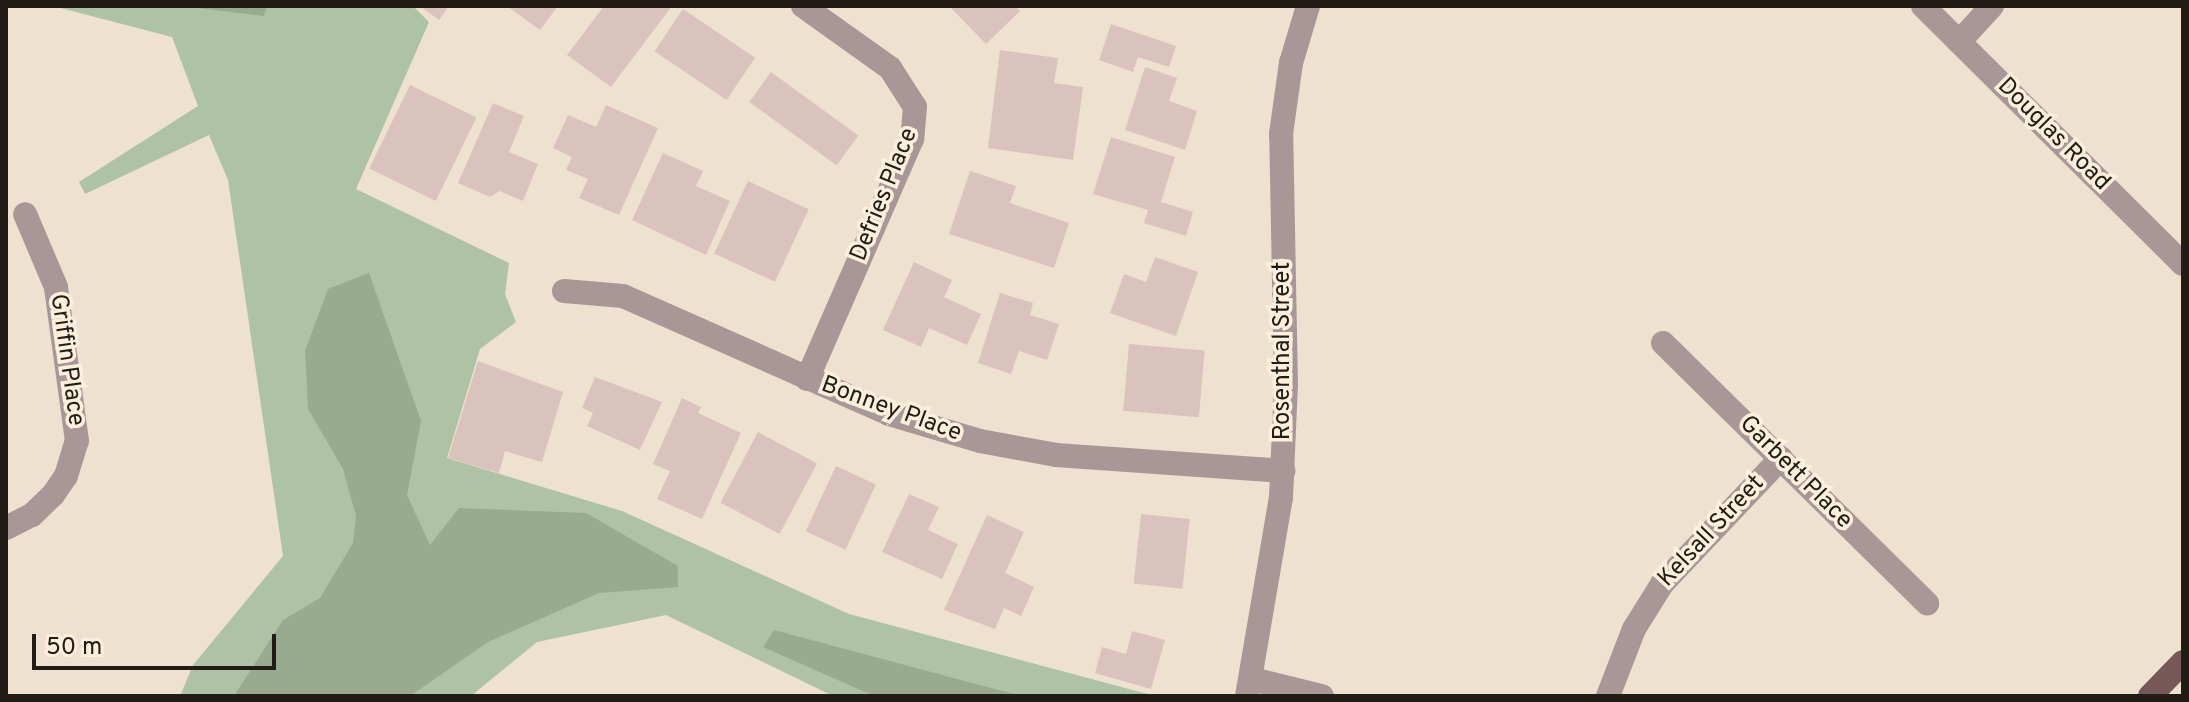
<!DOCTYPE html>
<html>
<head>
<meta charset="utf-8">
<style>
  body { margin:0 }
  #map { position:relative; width:2189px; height:702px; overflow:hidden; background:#efe1cf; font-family:Overpass,sans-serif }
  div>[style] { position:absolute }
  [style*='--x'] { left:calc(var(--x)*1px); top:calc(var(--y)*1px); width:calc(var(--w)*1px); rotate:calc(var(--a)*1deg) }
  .green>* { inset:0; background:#aec2a4 }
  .forest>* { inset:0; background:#98ab8e }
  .building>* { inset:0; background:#dbc3bd; transform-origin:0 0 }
  .minor>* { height:24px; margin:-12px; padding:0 12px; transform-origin:12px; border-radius:12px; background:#a99797 }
  .major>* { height:24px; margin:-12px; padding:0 12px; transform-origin:12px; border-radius:12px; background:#765858 }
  span { translate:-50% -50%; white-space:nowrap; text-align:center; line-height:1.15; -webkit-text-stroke:7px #fcefdc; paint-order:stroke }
  .street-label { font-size:24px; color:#211d16 }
  .frame { position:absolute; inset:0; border:8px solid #211d16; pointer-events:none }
  .scale { position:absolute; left:32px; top:634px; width:244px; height:36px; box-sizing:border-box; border:4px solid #211d16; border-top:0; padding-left:10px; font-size:24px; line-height:28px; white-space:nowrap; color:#211d16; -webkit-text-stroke:6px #fcefdc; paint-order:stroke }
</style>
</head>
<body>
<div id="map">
  <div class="green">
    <div style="clip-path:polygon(53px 6px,413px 6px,429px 22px,356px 189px,509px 263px,505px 294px,516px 322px,480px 349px,447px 458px,622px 511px,849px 614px,1155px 696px,833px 696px,666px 615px,537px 642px,471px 696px,180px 696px,193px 665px,283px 556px,228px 180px,209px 135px,85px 194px,79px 182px,198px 106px,172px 37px)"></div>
  </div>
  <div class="forest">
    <div style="clip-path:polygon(181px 6px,267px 6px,264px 16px)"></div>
    <div style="clip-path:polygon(369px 273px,421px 421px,407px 495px,430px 545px,459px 508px,586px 513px,678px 566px,678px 587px,599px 593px,488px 642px,410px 696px,234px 696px,283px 620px,320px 598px,353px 543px,356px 516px,343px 469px,308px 409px,305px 351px,328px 289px)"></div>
    <div style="clip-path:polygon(774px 630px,1021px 696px,874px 696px,763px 647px)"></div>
  </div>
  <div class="building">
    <div style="clip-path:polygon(420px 6px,449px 6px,439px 20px)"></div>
    <div style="clip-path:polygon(507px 6px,558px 6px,540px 30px)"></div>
    <div style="clip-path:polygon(604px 6px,672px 6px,611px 87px,567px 55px)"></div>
    <div style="clip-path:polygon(949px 6px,1015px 6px,1020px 11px,986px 44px)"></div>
    <div style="left:683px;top:9px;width:87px;height:51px;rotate:34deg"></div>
    <div style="clip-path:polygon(1111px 24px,1176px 46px,1169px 67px,1138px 57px,1133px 72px,1099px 60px)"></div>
    <div style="clip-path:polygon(1000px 50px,1058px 58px,1054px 83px,1083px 87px,1073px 160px,988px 148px)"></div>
    <div style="clip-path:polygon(1145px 67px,1177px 78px,1169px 101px,1197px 111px,1185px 150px,1125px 130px)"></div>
    <div style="left:771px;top:72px;width:108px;height:37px;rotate:36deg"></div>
    <div style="left:410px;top:85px;width:74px;height:93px;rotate:26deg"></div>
    <div style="clip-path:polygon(493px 103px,524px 116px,509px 152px,538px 164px,523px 201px,499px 191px,490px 197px,458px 183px)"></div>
    <div style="clip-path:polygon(606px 105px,658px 128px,619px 215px,579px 198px,588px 179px,566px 170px,572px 157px,553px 148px,568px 115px,596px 127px)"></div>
    <div style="clip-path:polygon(1111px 137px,1175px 157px,1161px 202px,1193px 212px,1186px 236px,1144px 223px,1148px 210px,1093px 194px)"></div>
    <div style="clip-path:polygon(663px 153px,703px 171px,696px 186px,730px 201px,706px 255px,632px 220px)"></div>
    <div style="clip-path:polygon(970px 171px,1016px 186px,1010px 203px,1069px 223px,1054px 268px,949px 234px)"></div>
    <div style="left:748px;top:181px;width:67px;height:80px;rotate:25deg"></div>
    <div style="clip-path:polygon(1155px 257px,1198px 272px,1176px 336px,1110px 313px,1124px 274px,1146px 282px)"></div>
    <div style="clip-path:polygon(914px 262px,952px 280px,944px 297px,981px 314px,967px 345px,929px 328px,921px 347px,883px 330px)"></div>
    <div style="clip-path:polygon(1000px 293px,1033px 303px,1030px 315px,1059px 324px,1047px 360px,1019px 351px,1011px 374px,978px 363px)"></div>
    <div style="left:1129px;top:344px;width:76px;height:67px;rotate:5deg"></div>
    <div style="clip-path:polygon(478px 361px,563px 392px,542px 462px,505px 451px,499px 473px,448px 458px)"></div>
    <div style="clip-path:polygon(595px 377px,662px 402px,640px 450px,587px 426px,593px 413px,582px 408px)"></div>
    <div style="clip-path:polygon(682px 398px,701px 407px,698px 413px,741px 433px,702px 519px,657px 499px,670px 471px,653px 464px)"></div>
    <div style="left:758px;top:432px;width:67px;height:80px;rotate:28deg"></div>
    <div style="left:836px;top:466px;width:44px;height:72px;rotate:25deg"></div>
    <div style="clip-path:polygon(909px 494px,939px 507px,928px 530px,958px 544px,942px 579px,882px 552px)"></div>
    <div style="left:1141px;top:514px;width:49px;height:70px;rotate:6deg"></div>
    <div style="clip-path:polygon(987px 515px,1024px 532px,1005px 573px,1034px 587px,1021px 616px,1004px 608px,995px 629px,944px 610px)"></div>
    <div style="clip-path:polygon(1132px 631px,1165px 640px,1151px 689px,1095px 673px,1102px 647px,1126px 654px)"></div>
  </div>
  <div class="minor">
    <div style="--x:803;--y:6;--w:107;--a:35.5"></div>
    <div style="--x:890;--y:68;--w:46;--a:57.3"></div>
    <div style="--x:915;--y:107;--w:32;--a:95"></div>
    <div style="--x:912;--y:139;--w:262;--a:113.6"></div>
    <div style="--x:1923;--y:6;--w:366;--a:44.8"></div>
    <div style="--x:1959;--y:42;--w:49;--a:-47.5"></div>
    <div style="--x:564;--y:291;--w:59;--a:4.8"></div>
    <div style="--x:623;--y:296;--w:291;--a:23.9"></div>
    <div style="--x:889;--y:414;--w:95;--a:16.5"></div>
    <div style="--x:980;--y:441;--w:77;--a:10.4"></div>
    <div style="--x:1056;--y:455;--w:228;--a:4"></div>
    <div style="--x:1663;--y:343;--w:371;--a:44.6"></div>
    <div style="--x:6;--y:528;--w:29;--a:-27"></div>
    <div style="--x:32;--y:515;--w:29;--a:-44"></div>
    <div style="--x:53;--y:495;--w:23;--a:-56"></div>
    <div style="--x:66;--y:476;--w:37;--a:-73"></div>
    <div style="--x:77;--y:441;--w:155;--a:-97.8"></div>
    <div style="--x:56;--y:287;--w:79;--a:-113"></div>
    <div style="--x:1252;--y:679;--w:72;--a:13.7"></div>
    <div style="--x:1247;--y:696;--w:201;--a:-80.3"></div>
    <div style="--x:1281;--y:498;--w:113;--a:-87.5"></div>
    <div style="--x:1286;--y:385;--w:251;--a:-91.1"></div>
    <div style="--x:1281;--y:134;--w:72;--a:-82"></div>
    <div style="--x:1291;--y:63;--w:59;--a:-73.4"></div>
    <div style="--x:1608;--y:696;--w:72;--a:-68.8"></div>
    <div style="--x:1634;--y:629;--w:53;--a:-58.1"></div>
    <div style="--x:1662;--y:584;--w:173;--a:-46.6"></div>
  </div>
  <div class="major">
    <div style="--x:2150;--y:696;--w:47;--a:-45.9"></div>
  </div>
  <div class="street-label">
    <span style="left:2053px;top:135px;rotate:45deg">Douglas Road</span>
    <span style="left:885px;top:195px;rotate:-68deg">Defries Place</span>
    <span style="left:1284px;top:351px;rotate:-90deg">Rosenthal Street</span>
    <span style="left:66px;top:360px;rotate:82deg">Griffin Place</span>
    <span style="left:891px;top:410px;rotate:20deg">Bonney Place</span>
    <span style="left:1795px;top:473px;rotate:45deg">Garbett Place</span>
    <span style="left:1712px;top:532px;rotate:-47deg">Kelsall Street</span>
  </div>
  <div class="frame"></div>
  <div class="scale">50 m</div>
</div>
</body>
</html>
